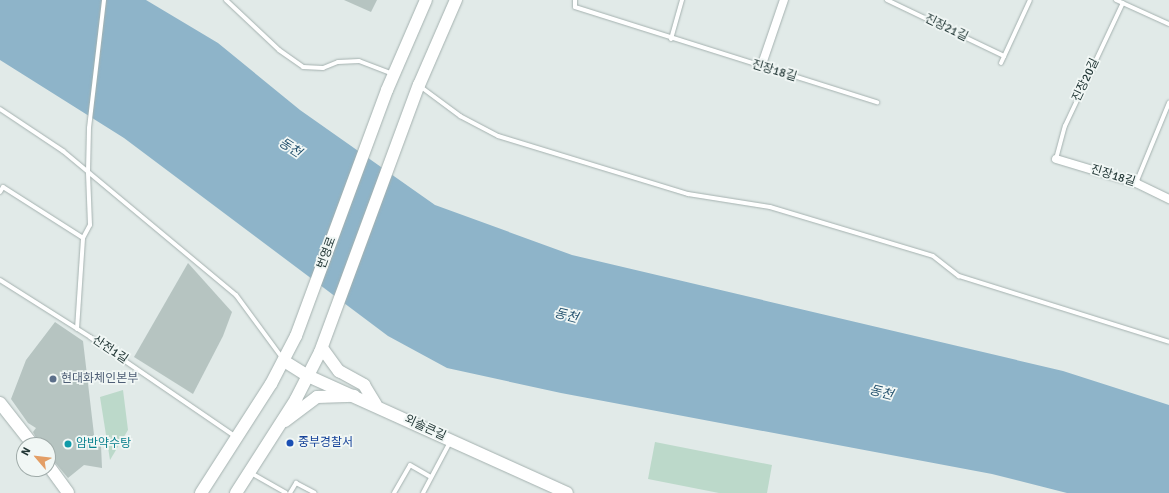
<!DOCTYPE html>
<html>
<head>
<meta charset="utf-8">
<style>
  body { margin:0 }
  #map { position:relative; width:1169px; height:493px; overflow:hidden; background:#e1eae8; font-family:Signika,"Noto Sans KR",sans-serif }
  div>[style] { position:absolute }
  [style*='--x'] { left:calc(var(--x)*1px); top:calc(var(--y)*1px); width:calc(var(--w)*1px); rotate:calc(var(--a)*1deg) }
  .green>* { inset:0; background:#bcd9ca }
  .water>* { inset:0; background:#8eb4c9 }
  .building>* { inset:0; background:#b6c4c1 }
  .roads { filter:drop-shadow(0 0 1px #a4b1af) drop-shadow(0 0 1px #a4b1af) }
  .lane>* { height:4px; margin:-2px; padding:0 2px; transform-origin:2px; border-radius:2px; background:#fff }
  .street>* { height:8px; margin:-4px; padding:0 4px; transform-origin:4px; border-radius:4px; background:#fff }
  .secondary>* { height:12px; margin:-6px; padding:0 6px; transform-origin:6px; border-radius:6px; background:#fff }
  .dots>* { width:11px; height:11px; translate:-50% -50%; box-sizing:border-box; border:2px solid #f1f7f5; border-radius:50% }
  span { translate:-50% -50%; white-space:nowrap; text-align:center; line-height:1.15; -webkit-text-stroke:3.5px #f1f7f5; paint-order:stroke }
  .street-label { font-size:12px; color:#233837 }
  .service-label { font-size:12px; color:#4e5e75 }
  .left { translate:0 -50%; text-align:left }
  .transit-label { font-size:12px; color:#164399 }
  .culture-label { font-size:12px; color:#0d838f }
  .water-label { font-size:13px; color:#24526e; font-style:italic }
  .north { position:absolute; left:16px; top:437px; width:40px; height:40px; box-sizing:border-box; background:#f1f7f5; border:1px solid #9faba9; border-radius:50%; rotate:298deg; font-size:11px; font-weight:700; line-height:16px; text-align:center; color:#233837 }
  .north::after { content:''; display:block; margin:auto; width:14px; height:18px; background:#e39e65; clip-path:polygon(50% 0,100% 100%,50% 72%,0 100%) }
</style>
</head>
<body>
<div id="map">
  <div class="green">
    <div style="clip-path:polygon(123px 390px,128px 430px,110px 460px,100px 397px)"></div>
    <div style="clip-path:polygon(655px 442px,772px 465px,767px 493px,719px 493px,648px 479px)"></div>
  </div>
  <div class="water">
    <div style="clip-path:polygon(0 0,146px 0,218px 43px,300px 110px,435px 205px,572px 255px,1063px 371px,1169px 405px,1169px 493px,1067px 493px,992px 474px,561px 393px,447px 368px,388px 336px,124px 138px,0 60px)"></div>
  </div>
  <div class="building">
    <div style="clip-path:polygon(344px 0,377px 0,371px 12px)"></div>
    <div style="clip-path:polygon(188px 263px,232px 312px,223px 336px,193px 394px,134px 357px)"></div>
    <div style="clip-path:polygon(55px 322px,83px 341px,95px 443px,101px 445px,102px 468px,84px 465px,68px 478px,48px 454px,48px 445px,40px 445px,33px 432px,36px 428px,28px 423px,11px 399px,26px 360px)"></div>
  </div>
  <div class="roads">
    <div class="lane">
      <div style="--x:226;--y:0;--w:73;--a:43.3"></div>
      <div style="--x:279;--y:50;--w:29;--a:35"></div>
      <div style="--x:303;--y:67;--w:20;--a:3"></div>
      <div style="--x:323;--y:68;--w:16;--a:-22"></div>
      <div style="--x:338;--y:62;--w:21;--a:-3"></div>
      <div style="--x:359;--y:61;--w:36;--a:21"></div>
      <div style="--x:575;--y:0;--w:7;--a:90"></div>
      <div style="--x:575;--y:7;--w:317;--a:17.5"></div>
      <div style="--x:887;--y:0;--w:130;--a:25.6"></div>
      <div style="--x:1116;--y:0;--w:58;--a:24.4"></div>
      <div style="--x:671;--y:39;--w:41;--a:-74.2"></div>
      <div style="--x:1001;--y:63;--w:69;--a:-65.3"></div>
      <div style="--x:421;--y:87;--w:49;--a:36.6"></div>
      <div style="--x:460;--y:116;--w:43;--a:27.8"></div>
      <div style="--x:498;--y:136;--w:199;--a:17"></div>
      <div style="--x:688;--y:194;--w:83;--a:9"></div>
      <div style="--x:770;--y:207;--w:170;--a:16.7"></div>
      <div style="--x:933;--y:256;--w:33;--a:38"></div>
      <div style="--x:959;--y:276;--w:220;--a:17.4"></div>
      <div style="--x:0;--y:109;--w:76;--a:33.7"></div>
      <div style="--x:63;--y:151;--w:225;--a:39.8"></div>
      <div style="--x:236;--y:295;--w:79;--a:53.7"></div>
      <div style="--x:1056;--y:159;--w:34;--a:-75"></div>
      <div style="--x:1065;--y:126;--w:136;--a:-64.8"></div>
      <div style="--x:1136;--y:183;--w:87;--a:-67.6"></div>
      <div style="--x:0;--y:192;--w:6;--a:-59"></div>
      <div style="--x:3;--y:187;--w:95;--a:32.5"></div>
      <div style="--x:83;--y:238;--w:15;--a:-62"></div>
      <div style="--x:90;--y:225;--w:53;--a:-92.2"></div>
      <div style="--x:88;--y:172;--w:44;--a:-88.7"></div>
      <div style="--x:89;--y:128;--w:129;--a:-83.3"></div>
      <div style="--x:0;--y:280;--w:107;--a:32.3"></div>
      <div style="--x:90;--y:337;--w:177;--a:34.4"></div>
      <div style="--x:77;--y:329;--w:91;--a:-86.2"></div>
      <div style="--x:251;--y:473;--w:40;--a:29.7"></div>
      <div style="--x:290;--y:493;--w:12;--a:-59"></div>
      <div style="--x:296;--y:483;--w:21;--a:28"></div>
      <div style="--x:394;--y:493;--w:32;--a:-60"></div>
      <div style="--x:410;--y:465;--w:24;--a:30"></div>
      <div style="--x:423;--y:493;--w:58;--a:-62.1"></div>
    </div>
    <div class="street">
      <div style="--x:761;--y:67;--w:71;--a:-71.1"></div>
      <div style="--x:1056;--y:159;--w:84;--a:16.7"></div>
      <div style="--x:1136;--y:183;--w:37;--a:26"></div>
    </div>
    <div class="secondary">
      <div style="--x:322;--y:348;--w:29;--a:54"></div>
      <div style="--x:339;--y:371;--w:29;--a:29"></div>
      <div style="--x:364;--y:385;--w:23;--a:59"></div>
      <div style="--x:284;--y:361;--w:28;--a:32"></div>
      <div style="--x:308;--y:376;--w:284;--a:24.3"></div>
      <div style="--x:0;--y:403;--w:53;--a:51.8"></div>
      <div style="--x:285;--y:421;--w:40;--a:-37"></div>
      <div style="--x:317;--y:397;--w:37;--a:-2"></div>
      <div style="--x:48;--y:465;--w:34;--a:54"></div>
      <div style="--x:201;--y:493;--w:130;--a:-57.3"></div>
      <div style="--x:271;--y:384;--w:54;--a:-62.5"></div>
      <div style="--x:296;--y:336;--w:262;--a:-69.7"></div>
      <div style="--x:387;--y:90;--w:98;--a:-66.6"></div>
      <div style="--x:236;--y:493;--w:112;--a:-57.4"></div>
      <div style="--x:296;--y:399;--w:53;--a:-62.9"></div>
      <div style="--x:320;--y:352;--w:285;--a:-69.7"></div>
      <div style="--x:419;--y:85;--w:93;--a:-66.5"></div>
    </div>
  </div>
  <div class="dots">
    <div style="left:53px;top:379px;background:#5c6f8a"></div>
    <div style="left:290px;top:443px;background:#1a4fb4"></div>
    <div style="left:68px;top:444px;background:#0f9aa8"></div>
  </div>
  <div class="street-label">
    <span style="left:946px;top:28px;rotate:26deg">진장21길</span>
    <span style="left:774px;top:71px;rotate:17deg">진장18길</span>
    <span style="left:1086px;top:80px;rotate:-65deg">진장20길</span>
    <span style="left:1113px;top:176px;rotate:17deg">진장18길</span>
    <span style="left:327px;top:253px;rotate:-70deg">번영로</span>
    <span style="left:110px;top:350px;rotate:34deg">산전1길</span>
    <span style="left:425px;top:428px;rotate:25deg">외솔큰길</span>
  </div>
  <div class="service-label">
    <span class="left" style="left:61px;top:379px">현대화체인본부</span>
  </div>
  <div class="transit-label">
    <span class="left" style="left:298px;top:443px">중부경찰서</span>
  </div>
  <div class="culture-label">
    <span class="left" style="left:76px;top:444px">암반약수탕</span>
  </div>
  <div class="water-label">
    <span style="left:290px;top:148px;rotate:33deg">동천</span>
    <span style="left:566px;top:316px;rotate:14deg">동천</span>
    <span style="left:881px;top:393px;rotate:14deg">동천</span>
  </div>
  <div class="north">N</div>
</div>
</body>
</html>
